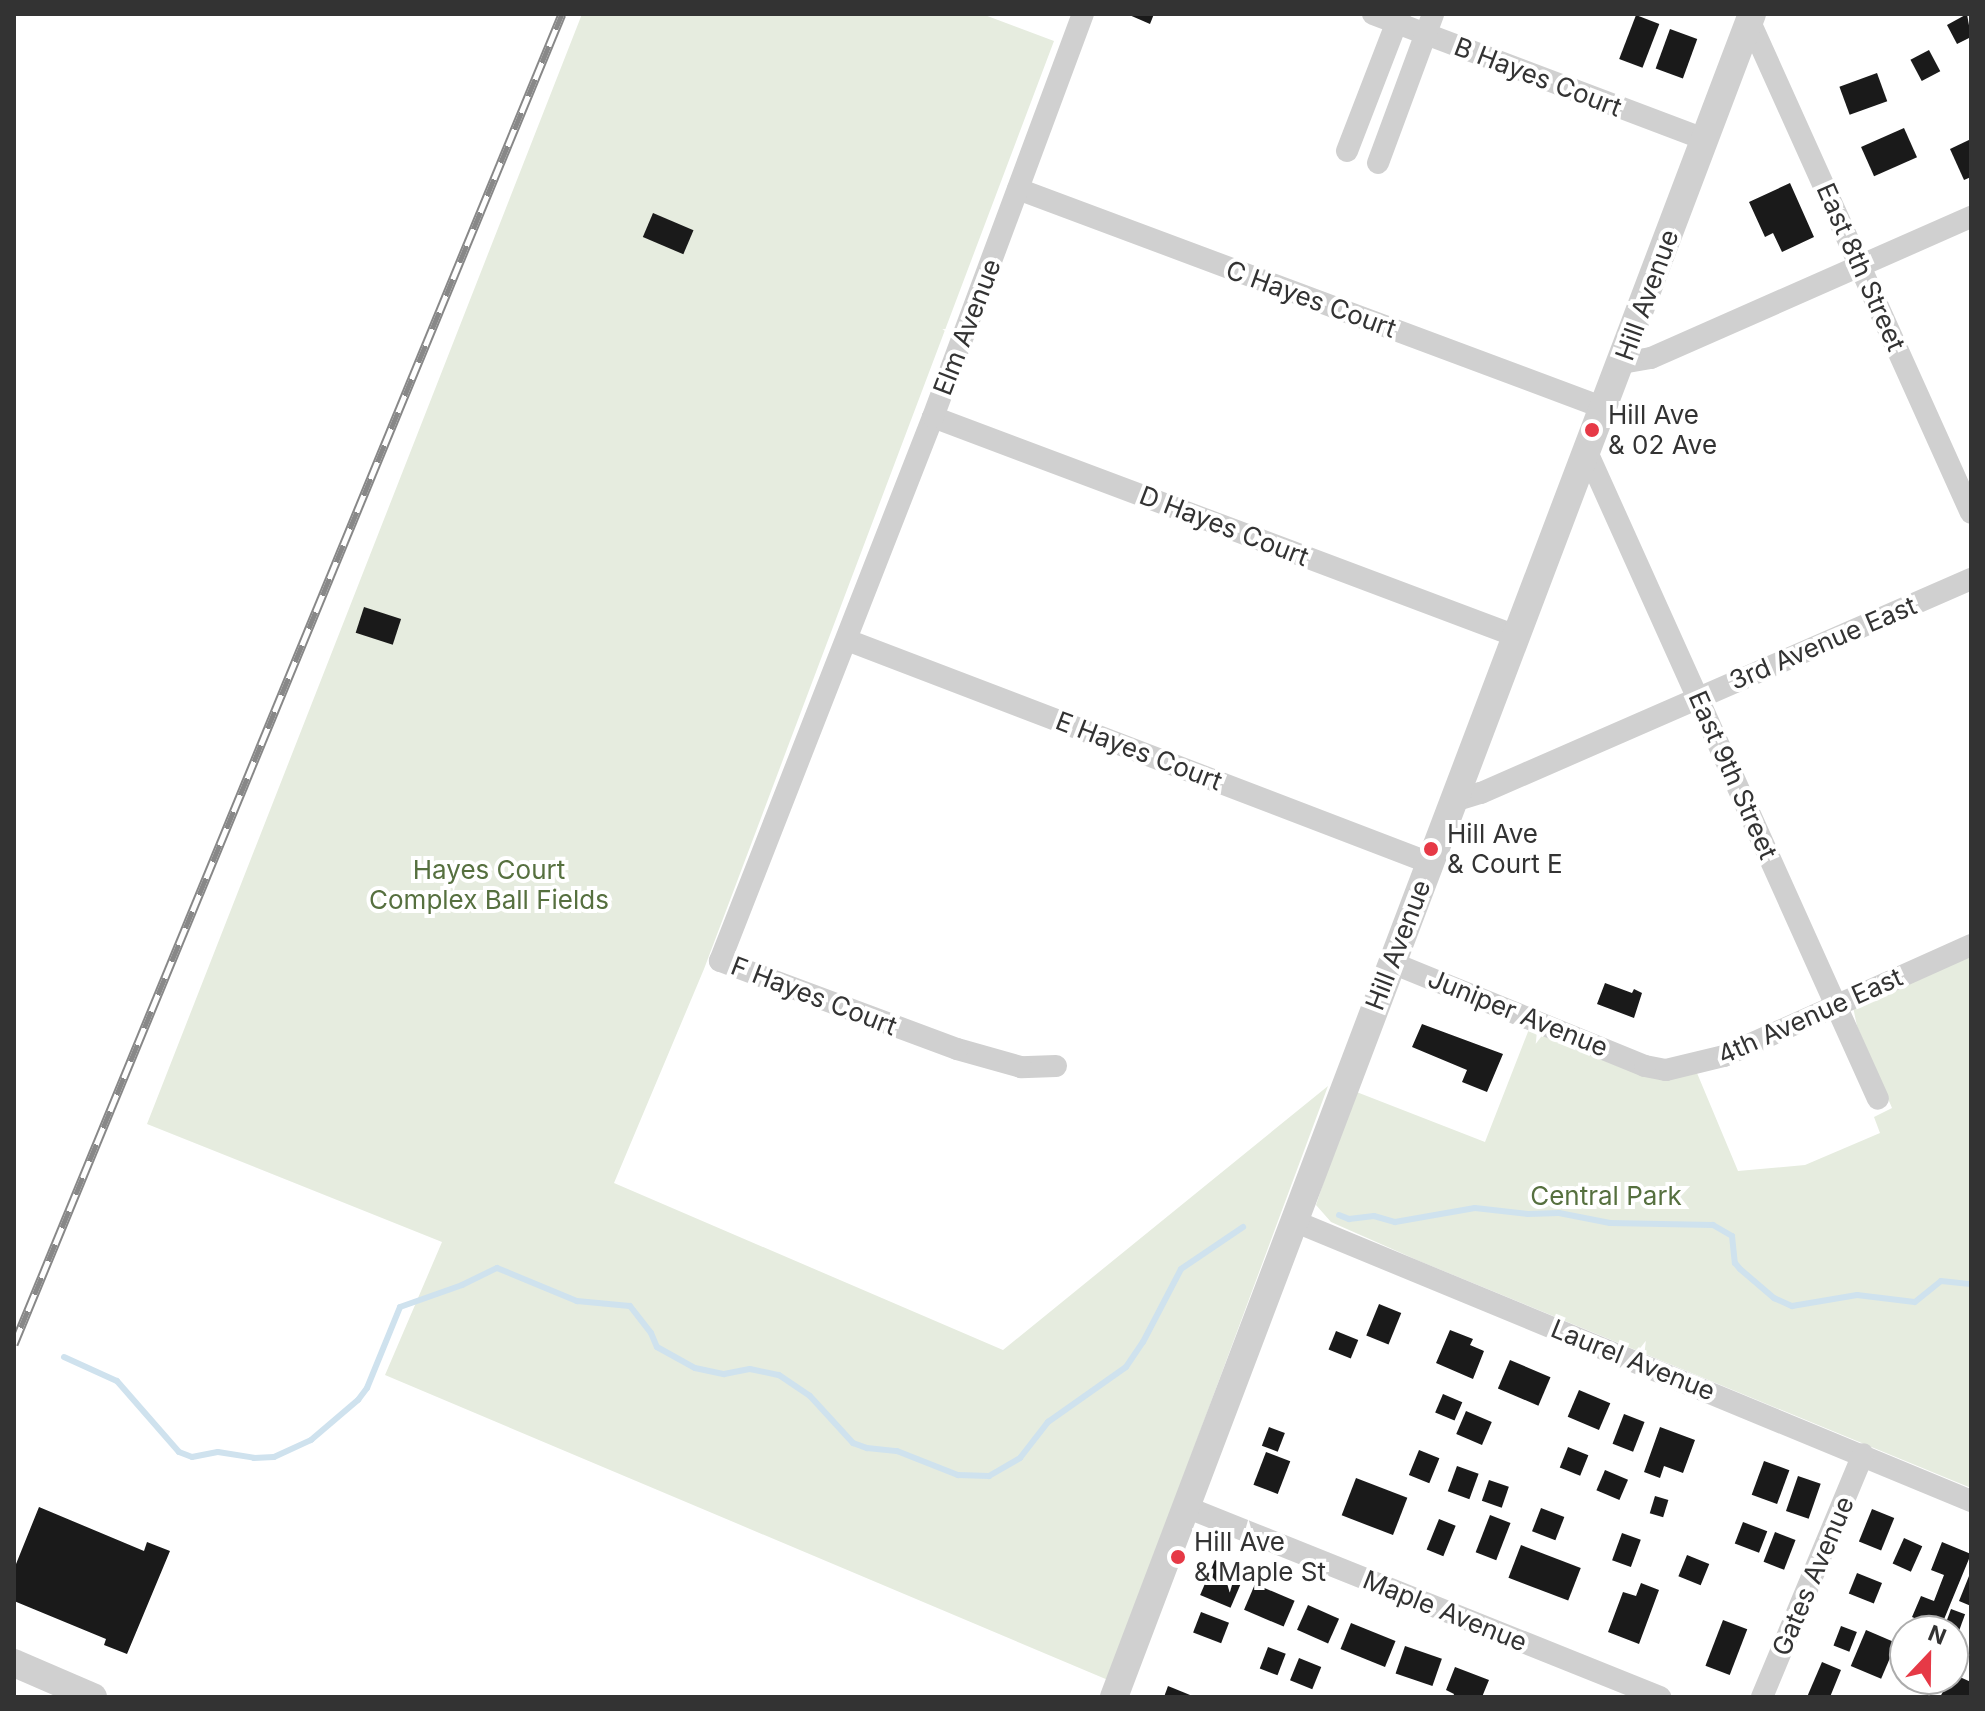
<!DOCTYPE html>
<html>
<head>
<meta charset="utf-8">
<style>
  body { margin:0 }
  #map { position:relative; width:1985px; height:1711px; overflow:hidden; background:#fff; font-family:Inter,sans-serif }
  div>[style] { position:absolute }
  [style*='--x'] { left:calc(var(--x)*1px); top:calc(var(--y)*1px); width:calc(var(--w)*1px); rotate:calc(var(--a)*1deg) }
  .green>* { inset:0; background:#e6ecdf }
  .stream>* { height:6px; margin:-3px; padding:0 3px; transform-origin:3px; border-radius:3px; background:#cfe2ee }
  .building>* { inset:0; background:#1a1a1a; transform-origin:0 0 }
  .minor>* { height:22px; margin:-11px; padding:0 11px; transform-origin:11px; border-radius:11px; background:#d0d0d0 }
  .tertiary>* { height:28px; margin:-14px; padding:0 14px; transform-origin:14px; border-radius:14px; background:#d0d0d0 }
  .rail>* { height:9px; margin-top:-4.5px; transform-origin:0; background:repeating-linear-gradient(90deg,#fff 0 18px,#888 0 36px); box-sizing:border-box; border-block:2px solid #888 }
  .dots>* { width:22px; height:22px; translate:-50% -50%; box-sizing:border-box; border:4px solid #fff; border-radius:50% }
  span { translate:-50% -50%; white-space:nowrap; text-align:center; line-height:1.15; -webkit-text-stroke:8px #fff; paint-order:stroke }
  .street-label { font-size:26px; color:#333 }
  .poi-label { font-size:26px; color:#333 }
  .left { translate:0 -50%; text-align:left }
  .park-label { font-size:26px; color:#56703f }
  .frame { position:absolute; inset:0; border:16px solid #333; pointer-events:none }
  .north { position:absolute; left:1889px; top:1615px; width:80px; height:80px; box-sizing:border-box; background:#fff; border:2px solid #adadad; border-radius:50%; rotate:22deg; font-size:22px; font-weight:700; line-height:32px; text-align:center; color:#333 }
  .north::after { content:''; display:block; margin:auto; width:28px; height:36px; background:#e63946; clip-path:polygon(50% 0,100% 100%,50% 72%,0 100%) }
</style>
</head>
<body>
<div id="map">
  <div class="green">
    <div style="clip-path:polygon(582px 14px,982px 14px,1054px 41px,704px 969px,614px 1183px,1003px 1350px,1328px 1086px,1108px 1680px,385px 1375px,442px 1242px,147px 1124px)"></div>
    <div style="clip-path:polygon(1971px 953px,1971px 1488px,1417px 1260px,1331px 1222px,1316px 1205px,1354px 1091px,1485px 1142px,1531px 1024px,1667px 1079px,1697px 1073px,1738px 1171px,1805px 1165px,1880px 1133px,1874px 1117px,1892px 1108px,1857px 1026px,1853px 1007px)"></div>
  </div>
  <div class="stream">
    <div style="--x:1339;--y:1215;--w:11;--a:22"></div>
    <div style="--x:1349;--y:1219;--w:25;--a:-7"></div>
    <div style="--x:1374;--y:1216;--w:22;--a:16"></div>
    <div style="--x:1395;--y:1222;--w:81;--a:-9.9"></div>
    <div style="--x:1475;--y:1208;--w:53;--a:6.5"></div>
    <div style="--x:1528;--y:1214;--w:31;--a:-2"></div>
    <div style="--x:1559;--y:1213;--w:52;--a:11.1"></div>
    <div style="--x:1610;--y:1223;--w:103;--a:1.1"></div>
    <div style="--x:1713;--y:1225;--w:22;--a:30"></div>
    <div style="--x:1732;--y:1236;--w:27;--a:84"></div>
    <div style="--x:1735;--y:1263;--w:8;--a:50"></div>
    <div style="--x:1740;--y:1269;--w:45;--a:40.5"></div>
    <div style="--x:1774;--y:1298;--w:20;--a:24"></div>
    <div style="--x:1792;--y:1306;--w:66;--a:-9.6"></div>
    <div style="--x:1857;--y:1295;--w:58;--a:6.9"></div>
    <div style="--x:1915;--y:1302;--w:33;--a:-39"></div>
    <div style="--x:1941;--y:1281;--w:30;--a:6"></div>
    <div style="--x:64;--y:1357;--w:58;--a:24.4"></div>
    <div style="--x:117;--y:1381;--w:94;--a:48.9"></div>
    <div style="--x:179;--y:1452;--w:14;--a:21"></div>
    <div style="--x:192;--y:1457;--w:26;--a:-11"></div>
    <div style="--x:218;--y:1452;--w:36;--a:9"></div>
    <div style="--x:254;--y:1458;--w:20;--a:-3"></div>
    <div style="--x:274;--y:1457;--w:41;--a:-24.7"></div>
    <div style="--x:311;--y:1440;--w:62;--a:-40.4"></div>
    <div style="--x:358;--y:1400;--w:15;--a:-53"></div>
    <div style="--x:367;--y:1388;--w:87;--a:-67.8"></div>
    <div style="--x:400;--y:1307;--w:66;--a:-19.5"></div>
    <div style="--x:462;--y:1285;--w:39;--a:-26"></div>
    <div style="--x:497;--y:1268;--w:87;--a:22.4"></div>
    <div style="--x:577;--y:1301;--w:53;--a:5.4"></div>
    <div style="--x:630;--y:1306;--w:34;--a:52"></div>
    <div style="--x:651;--y:1333;--w:15;--a:67"></div>
    <div style="--x:657;--y:1347;--w:43;--a:28.9"></div>
    <div style="--x:695;--y:1368;--w:30;--a:12"></div>
    <div style="--x:724;--y:1374;--w:26;--a:-11"></div>
    <div style="--x:750;--y:1369;--w:30;--a:12"></div>
    <div style="--x:779;--y:1375;--w:37;--a:34"></div>
    <div style="--x:810;--y:1396;--w:64;--a:47.5"></div>
    <div style="--x:853;--y:1443;--w:15;--a:20"></div>
    <div style="--x:867;--y:1448;--w:30;--a:6"></div>
    <div style="--x:897;--y:1451;--w:66;--a:21.5"></div>
    <div style="--x:958;--y:1475;--w:31;--a:2"></div>
    <div style="--x:989;--y:1476;--w:36;--a:-30"></div>
    <div style="--x:1020;--y:1458;--w:46;--a:-52.1"></div>
    <div style="--x:1048;--y:1422;--w:95;--a:-35.2"></div>
    <div style="--x:1126;--y:1367;--w:30;--a:-56"></div>
    <div style="--x:1143;--y:1342;--w:82;--a:-62.5"></div>
    <div style="--x:1181;--y:1269;--w:75;--a:-34.1"></div>
  </div>
  <div class="building">
    <div style="clip-path:polygon(1127px 14px,1154px 14px,1150px 24px)"></div>
    <div style="clip-path:polygon(1967px 14px,1971px 37px,1957px 44px,1947px 25px)"></div>
    <div style="left:1636px;top:15px;width:25px;height:47px;rotate:21deg"></div>
    <div style="left:1670px;top:29px;width:29px;height:42px;rotate:20deg"></div>
    <div style="left:1929px;top:50px;width:24px;height:21px;rotate:62deg"></div>
    <div style="left:1877px;top:73px;width:30px;height:40px;rotate:70deg"></div>
    <div style="left:1904px;top:128px;width:32px;height:47px;rotate:66deg"></div>
    <div style="clip-path:polygon(1971px 139px,1971px 177px,1964px 180px,1950px 149px)"></div>
    <div style="clip-path:polygon(1790px 183px,1814px 237px,1782px 252px,1773px 233px,1765px 237px,1749px 202px)"></div>
    <div style="left:653px;top:213px;width:44px;height:26px;rotate:23deg"></div>
    <div style="left:364px;top:607px;width:39px;height:27px;rotate:18deg"></div>
    <div style="clip-path:polygon(1605px 983px,1632px 993px,1634px 989px,1642px 993px,1634px 1018px,1597px 1004px)"></div>
    <div style="clip-path:polygon(1422px 1024px,1503px 1054px,1487px 1092px,1462px 1082px,1467px 1070px,1412px 1047px)"></div>
    <div style="left:1379px;top:1304px;width:24px;height:34px;rotate:22deg"></div>
    <div style="clip-path:polygon(1450px 1330px,1473px 1339px,1470px 1345px,1484px 1351px,1473px 1379px,1436px 1363px)"></div>
    <div style="left:1336px;top:1331px;width:24px;height:20px;rotate:22deg"></div>
    <div style="left:1510px;top:1360px;width:44px;height:31px;rotate:23deg"></div>
    <div style="left:1579px;top:1390px;width:34px;height:29px;rotate:23deg"></div>
    <div style="left:1443px;top:1394px;width:21px;height:20px;rotate:23deg"></div>
    <div style="left:1466px;top:1411px;width:28px;height:25px;rotate:23deg"></div>
    <div style="left:1624px;top:1414px;width:22px;height:32px;rotate:21deg"></div>
    <div style="left:1269px;top:1427px;width:17px;height:20px;rotate:21deg"></div>
    <div style="clip-path:polygon(1660px 1427px,1695px 1440px,1683px 1473px,1664px 1466px,1660px 1478px,1644px 1472px)"></div>
    <div style="left:1568px;top:1447px;width:22px;height:22px;rotate:22deg"></div>
    <div style="left:1419px;top:1450px;width:22px;height:27px;rotate:22deg"></div>
    <div style="left:1266px;top:1452px;width:26px;height:35px;rotate:21deg"></div>
    <div style="left:1764px;top:1461px;width:27px;height:36px;rotate:20deg"></div>
    <div style="left:1457px;top:1466px;width:23px;height:27px;rotate:20deg"></div>
    <div style="left:1605px;top:1470px;width:25px;height:22px;rotate:23deg"></div>
    <div style="left:1798px;top:1476px;width:24px;height:37px;rotate:19deg"></div>
    <div style="left:1356px;top:1478px;width:55px;height:40px;rotate:21deg"></div>
    <div style="left:1489px;top:1480px;width:21px;height:22px;rotate:19deg"></div>
    <div style="left:1655px;top:1496px;width:14px;height:18px;rotate:17deg"></div>
    <div style="clip-path:polygon(39px 1507px,144px 1551px,147px 1542px,170px 1551px,127px 1654px,104px 1645px,106px 1639px,14px 1601px,14px 1569px)"></div>
    <div style="left:1541px;top:1508px;width:25px;height:25px;rotate:21deg"></div>
    <div style="left:1872px;top:1509px;width:24px;height:35px;rotate:22deg"></div>
    <div style="left:1490px;top:1515px;width:22px;height:40px;rotate:21deg"></div>
    <div style="left:1439px;top:1519px;width:18px;height:33px;rotate:22deg"></div>
    <div style="left:1743px;top:1522px;width:26px;height:23px;rotate:21deg"></div>
    <div style="left:1775px;top:1532px;width:22px;height:32px;rotate:21deg"></div>
    <div style="left:1622px;top:1533px;width:20px;height:29px;rotate:20deg"></div>
    <div style="left:1904px;top:1538px;width:20px;height:28px;rotate:24deg"></div>
    <div style="clip-path:polygon(1942px 1542px,1971px 1554px,1940px 1629px,1912px 1617px,1921px 1596px,1934px 1601px,1944px 1575px,1931px 1570px)"></div>
    <div style="left:1521px;top:1545px;width:64px;height:35px;rotate:21deg"></div>
    <div style="left:1687px;top:1555px;width:24px;height:23px;rotate:22deg"></div>
    <div style="left:1215px;top:1560px;width:33px;height:38px;rotate:23deg"></div>
    <div style="clip-path:polygon(1971px 1571px,1971px 1606px,1959px 1601px)"></div>
    <div style="left:1857px;top:1573px;width:27px;height:22px;rotate:22deg"></div>
    <div style="clip-path:polygon(1641px 1583px,1659px 1590px,1639px 1644px,1608px 1632px,1623px 1592px,1636px 1596px)"></div>
    <div style="left:1255px;top:1584px;width:43px;height:28px;rotate:23deg"></div>
    <div style="left:1308px;top:1605px;width:34px;height:27px;rotate:24deg"></div>
    <div style="left:1951px;top:1609px;width:15px;height:23px;rotate:20deg"></div>
    <div style="left:1201px;top:1612px;width:30px;height:22px;rotate:21deg"></div>
    <div style="left:1723px;top:1620px;width:26px;height:49px;rotate:21deg"></div>
    <div style="left:1351px;top:1623px;width:48px;height:28px;rotate:22deg"></div>
    <div style="left:1841px;top:1626px;width:17px;height:21px;rotate:21deg"></div>
    <div style="left:1866px;top:1630px;width:33px;height:39px;rotate:23deg"></div>
    <div style="left:1405px;top:1646px;width:39px;height:29px;rotate:19deg"></div>
    <div style="left:1268px;top:1647px;width:19px;height:23px;rotate:21deg"></div>
    <div style="left:1299px;top:1658px;width:24px;height:24px;rotate:22deg"></div>
    <div style="clip-path:polygon(1822px 1662px,1841px 1670px,1830px 1697px,1807px 1697px)"></div>
    <div style="clip-path:polygon(1455px 1667px,1489px 1680px,1482px 1697px,1453px 1697px,1454px 1694px,1446px 1690px)"></div>
    <div style="clip-path:polygon(1953px 1674px,1971px 1682px,1971px 1697px,1940px 1697px)"></div>
    <div style="clip-path:polygon(1913px 1679px,1942px 1679px,1936px 1693px,1912px 1683px)"></div>
    <div style="clip-path:polygon(1168px 1686px,1195px 1697px,1164px 1697px)"></div>
  </div>
  <div class="minor">
    <div style="--x:1373;--y:14;--w:354;--a:20.7"></div>
    <div style="--x:1750;--y:22;--w:538;--a:65.77"></div>
    <div style="--x:1347;--y:151;--w:147;--a:-68.9"></div>
    <div style="--x:1378;--y:163;--w:159;--a:-69.7"></div>
    <div style="--x:1018;--y:189;--w:626;--a:20.49"></div>
    <div style="--x:1622;--y:363;--w:29;--a:-10"></div>
    <div style="--x:1651;--y:358;--w:350;--a:-23.8"></div>
    <div style="--x:933;--y:417;--w:623;--a:20.59"></div>
    <div style="--x:1587;--y:452;--w:709;--a:65.78"></div>
    <div style="--x:847;--y:640;--w:624;--a:20.93"></div>
    <div style="--x:1454;--y:801;--w:28;--a:-17"></div>
    <div style="--x:1481;--y:793;--w:535;--a:-23.59"></div>
    <div style="--x:1390;--y:962;--w:275;--a:22.2"></div>
    <div style="--x:1645;--y:1066;--w:21;--a:11"></div>
    <div style="--x:1666;--y:1070;--w:60;--a:-13.6"></div>
    <div style="--x:1724;--y:1056;--w:271;--a:-24.2"></div>
    <div style="--x:1056;--y:1066;--w:35;--a:178"></div>
    <div style="--x:1021;--y:1067;--w:66;--a:-164.3"></div>
    <div style="--x:957;--y:1049;--w:253;--a:-159.6"></div>
    <div style="--x:720;--y:961;--w:584;--a:-68.62"></div>
    <div style="--x:933;--y:417;--w:430;--a:-69.6"></div>
    <div style="--x:1294;--y:1221;--w:733;--a:22.47"></div>
    <div style="--x:1186;--y:1507;--w:511;--a:21.84"></div>
    <div style="--x:1762;--y:1697;--w:263;--a:-67.4"></div>
  </div>
  <div class="tertiary">
    <div style="--x:14;--y:1663;--w:86;--a:23.3"></div>
    <div style="--x:1114;--y:1697;--w:1800;--a:-69.24"></div>
  </div>
  <div class="rail">
    <div style="--x:14;--y:1344;--w:1438;--a:-67.61"></div>
  </div>
  <div class="dots">
    <div style="left:1592px;top:430px;background:#e63946"></div>
    <div style="left:1431px;top:849px;background:#e63946"></div>
    <div style="left:1178px;top:1557px;background:#e63946"></div>
  </div>
  <div class="street-label">
    <span style="left:1538px;top:77px;rotate:21deg">B Hayes Court</span>
    <span style="left:1861px;top:267px;rotate:66deg">East 8th Street</span>
    <span style="left:1647px;top:295px;rotate:-70deg">Hill Avenue</span>
    <span style="left:1311px;top:299px;rotate:20deg">C Hayes Court</span>
    <span style="left:967px;top:327px;rotate:-69deg">Elm Avenue</span>
    <span style="left:1224px;top:526px;rotate:21deg">D Hayes Court</span>
    <span style="left:1823px;top:643px;rotate:-23deg">3rd Avenue East</span>
    <span style="left:1139px;top:751px;rotate:21deg">E Hayes Court</span>
    <span style="left:1733px;top:775px;rotate:66deg">East 9th Street</span>
    <span style="left:1398px;top:945px;rotate:-69deg">Hill Avenue</span>
    <span style="left:814px;top:996px;rotate:21deg">F Hayes Court</span>
    <span style="left:1518px;top:1013px;rotate:22deg">Juniper Avenue</span>
    <span style="left:1810px;top:1016px;rotate:-24deg">4th Avenue East</span>
    <span style="left:1633px;top:1360px;rotate:22deg">Laurel Avenue</span>
    <span style="left:1813px;top:1576px;rotate:-67deg">Gates Avenue</span>
    <span style="left:1445px;top:1611px;rotate:22deg">Maple Avenue</span>
  </div>
  <div class="poi-label">
    <span class="left" style="left:1608px;top:430px">Hill Ave<br>&amp; 02 Ave</span>
    <span class="left" style="left:1447px;top:849px">Hill Ave<br>&amp; Court E</span>
    <span class="left" style="left:1194px;top:1557px">Hill Ave<br>&amp; Maple St</span>
  </div>
  <div class="park-label">
    <span style="left:489px;top:885px">Hayes Court<br>Complex Ball Fields</span>
    <span style="left:1606px;top:1196px">Central Park</span>
  </div>
  <div class="frame"></div>
  <div class="north">N</div>
</div>
</body>
</html>
